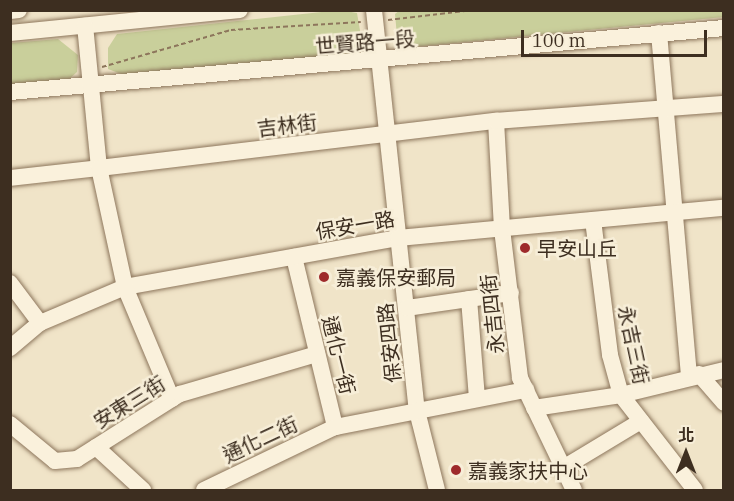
<!DOCTYPE html>
<html>
<head>
<meta charset="utf-8">
<style>
  body { margin:0 }
  #map { position:relative; width:734px; height:501px; overflow:hidden; background:#f0e4c8; font-family:"IBM Plex Serif","Noto Sans TC",serif }
  div>[style] { position:absolute }
  [style*='--x'] { left:calc(var(--x)*1px); top:calc(var(--y)*1px); width:calc(var(--w)*1px); rotate:calc(var(--a)*1deg) }
  .green>* { inset:0; background:#c9cf9b }
  .path>* { height:2px; margin-top:-1px; transform-origin:0; background:repeating-linear-gradient(90deg,#8d765c 0 4.5px,transparent 0 7.5px) }
  .roads { filter:drop-shadow(0 0 2px #8d765c) drop-shadow(0 0 2px #8d765c) }
  .minor>* { height:16px; margin:-8px; padding:0 8px; transform-origin:8px; border-radius:8px; background:#faf1dc }
  .dots>* { width:16px; height:16px; translate:-50% -50%; box-sizing:border-box; border:3px solid #f7eed8; border-radius:50% }
  span { translate:-50% -50%; white-space:nowrap; text-align:center; line-height:1.15; -webkit-text-stroke:5px #f7eed8; paint-order:stroke }
  .street-label { font-size:20px; color:#3d2e20 }
  .poi-label { font-size:20px; color:#3d2e20 }
  .left { translate:0 -50%; text-align:left }
  .frame { position:absolute; inset:0; border:12px solid #3d2e20; pointer-events:none }
  .north { position:absolute; left:656px; top:423px; width:60px; height:60px; -webkit-text-stroke:4px #f7eed8; paint-order:stroke; rotate:0deg; font-size:16px; font-weight:700; line-height:24px; text-align:center; color:#3d2e20 }
  .north::after { content:''; display:block; margin:auto; width:21px; height:27px; background:#3d2e20; clip-path:polygon(50% 0,100% 100%,50% 72%,0 100%) }
  .scale { position:absolute; left:521px; top:30px; width:186px; height:27px; box-sizing:border-box; border:3px solid #3d2e20; border-top:0; padding-left:8px; font-size:18px; line-height:21px; white-space:nowrap; color:#3d2e20; -webkit-text-stroke:4px #f7eed8; paint-order:stroke }
</style>
</head>
<body>
<div id="map">
  <div class="green">
    <div style="clip-path:polygon(340px 10px,357px 13px,362px 42px,355px 54px,124px 75px,108px 69px,108px 48px,117px 34px)"></div>
    <div style="clip-path:polygon(400px 10px,723px 10px,724px 17px,413px 47px,397px 36px,395px 14px)"></div>
    <div style="clip-path:polygon(58px 39px,78px 55px,77px 72px,68px 80px,11px 85px,11px 43px)"></div>
  </div>
  <div class="path">
    <div style="--x:388;--y:20;--w:86;--a:-6.7"></div>
    <div style="--x:102;--y:67;--w:134;--a:-16"></div>
    <div style="--x:231;--y:30;--w:130;--a:-3.5"></div>
  </div>
  <div class="roads">
    <div class="minor">
      <div style="--x:374;--y:10;--w:403;--a:83.9"></div>
      <div style="--x:417;--y:411;--w:81;--a:75.8"></div>
      <div style="--x:10;--y:11;--w:9;--a:-6"></div>
      <div style="--x:10;--y:33;--w:231;--a:-5.7"></div>
      <div style="--x:659;--y:33;--w:344;--a:85"></div>
      <div style="--x:10;--y:92;--w:717;--a:-5.12"></div>
      <div style="--x:496;--y:121;--w:108;--a:86.8"></div>
      <div style="--x:502;--y:229;--w:150;--a:83.1"></div>
      <div style="--x:520;--y:378;--w:124;--a:64.3"></div>
      <div style="--x:10;--y:178;--w:90;--a:-6.4"></div>
      <div style="--x:99;--y:168;--w:143;--a:-95.6"></div>
      <div style="--x:593;--y:220;--w:136;--a:82.8"></div>
      <div style="--x:610;--y:355;--w:41;--a:74.6"></div>
      <div style="--x:621;--y:395;--w:120;--a:52.1"></div>
      <div style="--x:294;--y:257;--w:175;--a:76.4"></div>
      <div style="--x:10;--y:283;--w:50;--a:53.1"></div>
      <div style="--x:469;--y:299;--w:100;--a:85.4"></div>
      <div style="--x:407;--y:308;--w:105;--a:-8.2"></div>
      <div style="--x:10;--y:348;--w:39;--a:-40"></div>
      <div style="--x:40;--y:323;--w:92;--a:-23"></div>
      <div style="--x:125;--y:287;--w:277;--a:-10.2"></div>
      <div style="--x:398;--y:238;--w:327;--a:-5.3"></div>
      <div style="--x:699;--y:374;--w:38;--a:49"></div>
      <div style="--x:172;--y:399;--w:121;--a:-112.8"></div>
      <div style="--x:125;--y:287;--w:122;--a:-102.3"></div>
      <div style="--x:99;--y:168;--w:400;--a:-6.8"></div>
      <div style="--x:496;--y:121;--w:229;--a:-4.3"></div>
      <div style="--x:534;--y:408;--w:88;--a:-8.5"></div>
      <div style="--x:621;--y:395;--w:106;--a:-13.6"></div>
      <div style="--x:10;--y:424;--w:58;--a:39.4"></div>
      <div style="--x:55;--y:461;--w:22;--a:-5"></div>
      <div style="--x:77;--y:459;--w:122;--a:-32.3"></div>
      <div style="--x:180;--y:394;--w:143;--a:-16.3"></div>
      <div style="--x:96;--y:447;--w:64;--a:42.5"></div>
      <div style="--x:563;--y:468;--w:91;--a:-31.1"></div>
      <div style="--x:204;--y:490;--w:145;--a:-25.7"></div>
      <div style="--x:335;--y:427;--w:195;--a:-11"></div>
    </div>
  </div>
  <div class="dots">
    <div style="left:525px;top:248px;background:#9e2a2b"></div>
    <div style="left:324px;top:277px;background:#9e2a2b"></div>
    <div style="left:456px;top:470px;background:#9e2a2b"></div>
  </div>
  <div class="street-label">
    <span style="left:365px;top:42px;rotate:-5deg">世賢路一段</span>
    <span style="left:287px;top:125px;rotate:-7deg">吉林街</span>
    <span style="left:355px;top:225px;rotate:-10deg">保安一路</span>
    <span style="left:492px;top:314px;rotate:-96deg">永吉四街</span>
    <span style="left:389px;top:343px;rotate:-96deg">保安四路</span>
    <span style="left:634px;top:345px;rotate:78deg">永吉三街</span>
    <span style="left:339px;top:355px;rotate:76deg">通化一街</span>
    <span style="left:129px;top:402px;rotate:-32deg">安東三街</span>
    <span style="left:260px;top:439px;rotate:-25deg">通化二街</span>
  </div>
  <div class="poi-label">
    <span class="left" style="left:537px;top:248px">早安山丘</span>
    <span class="left" style="left:336px;top:277px">嘉義保安郵局</span>
    <span class="left" style="left:468px;top:470px">嘉義家扶中心</span>
  </div>
  <div class="frame"></div>
  <div class="north">北</div>
  <div class="scale">100 m</div>
</div>
</body>
</html>
